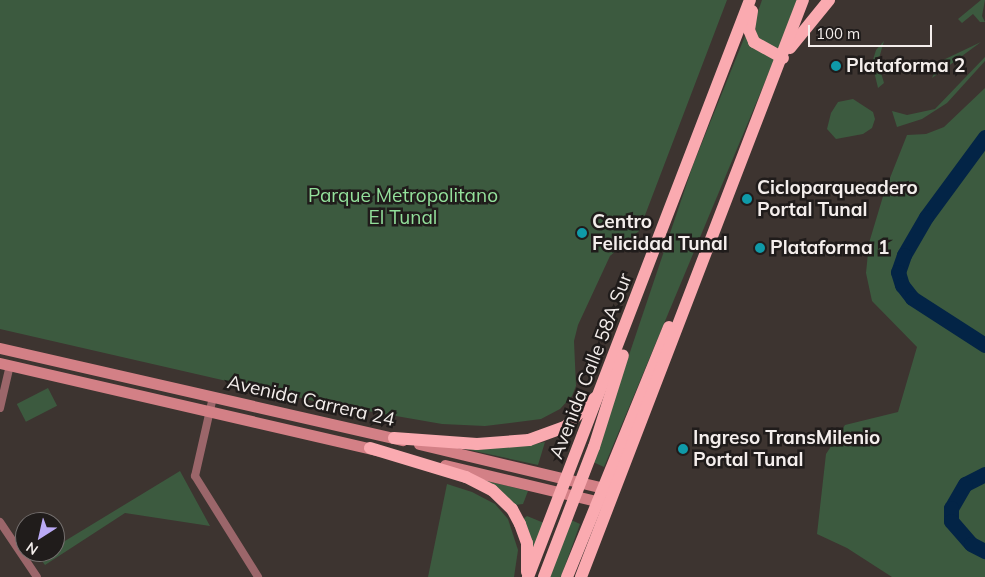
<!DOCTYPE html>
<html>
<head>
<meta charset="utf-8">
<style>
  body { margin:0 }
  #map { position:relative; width:985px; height:577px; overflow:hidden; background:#3d3430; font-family:Mulish,sans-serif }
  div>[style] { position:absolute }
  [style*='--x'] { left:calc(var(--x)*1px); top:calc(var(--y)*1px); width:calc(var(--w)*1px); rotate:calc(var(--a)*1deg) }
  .green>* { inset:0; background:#3c5a3f; transform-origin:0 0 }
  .river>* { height:15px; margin:-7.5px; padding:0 7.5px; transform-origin:7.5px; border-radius:7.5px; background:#032446 }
  .minor>* { height:8px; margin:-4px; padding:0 4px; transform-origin:4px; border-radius:4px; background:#9b666a }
  .secondary>* { height:11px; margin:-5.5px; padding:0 5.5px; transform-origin:5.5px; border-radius:5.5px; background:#d38086 }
  .trunk>* { height:12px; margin:-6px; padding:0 6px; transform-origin:6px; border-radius:6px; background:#faaab0 }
  .dots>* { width:14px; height:14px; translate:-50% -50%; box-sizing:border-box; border:2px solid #201c1b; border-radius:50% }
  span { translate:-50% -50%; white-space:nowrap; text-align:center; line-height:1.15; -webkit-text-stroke:5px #201c1b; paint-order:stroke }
  .poi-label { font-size:19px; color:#f4eeec; font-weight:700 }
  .left { translate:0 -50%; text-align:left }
  .park-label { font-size:19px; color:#93e09b }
  .street-label { font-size:19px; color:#f4eeec }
  .north { position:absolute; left:15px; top:512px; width:50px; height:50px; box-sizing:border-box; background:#201c1b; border:1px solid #75706f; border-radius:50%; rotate:215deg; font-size:14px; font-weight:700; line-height:20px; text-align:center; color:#f4eeec }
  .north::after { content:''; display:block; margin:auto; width:18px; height:22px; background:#bbaaf6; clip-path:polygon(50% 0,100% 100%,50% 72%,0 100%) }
  .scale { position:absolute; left:808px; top:25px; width:124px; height:22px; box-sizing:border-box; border:2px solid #f4eeec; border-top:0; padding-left:6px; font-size:15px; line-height:18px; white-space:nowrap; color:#f4eeec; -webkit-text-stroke:4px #201c1b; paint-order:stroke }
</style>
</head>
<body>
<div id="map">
  <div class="green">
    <div style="clip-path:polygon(0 0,727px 0,639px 231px,610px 256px,578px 325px,574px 341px,576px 386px,572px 396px,560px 409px,541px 419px,485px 426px,442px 424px,327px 404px,0 329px)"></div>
    <div style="clip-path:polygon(762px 0,797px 0,779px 51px,758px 41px,754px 23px)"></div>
    <div style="clip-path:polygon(981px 0,985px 0,982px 16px,985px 22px,980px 22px,973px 14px,962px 23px,958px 19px)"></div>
    <div style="clip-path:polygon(745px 36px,775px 58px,604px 467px,593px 462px,693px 165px)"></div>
    <div style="clip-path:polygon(884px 41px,878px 62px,884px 83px,878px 88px,872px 63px,876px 50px)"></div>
    <div style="clip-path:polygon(981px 42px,932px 78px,939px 62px)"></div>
    <div style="clip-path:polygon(985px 57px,985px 61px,947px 103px,922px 119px,897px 127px,892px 111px,907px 115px,935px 109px)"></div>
    <div style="clip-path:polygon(985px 88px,985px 577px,892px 577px,847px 548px,817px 534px,826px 454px,845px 425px,898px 412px,917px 347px,872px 301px,866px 273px,869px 243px,884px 193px,907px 135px,926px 134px,944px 127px)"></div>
    <div style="clip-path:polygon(853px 99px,873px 112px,875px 119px,872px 128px,863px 134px,836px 139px,827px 129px,831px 113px,838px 102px)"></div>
    <div style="left:48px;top:388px;width:20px;height:35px;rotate:63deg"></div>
    <div style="clip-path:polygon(545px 442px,538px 465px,456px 447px,525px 446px)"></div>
    <div style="clip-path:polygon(180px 471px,210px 526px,125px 513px,45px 565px,39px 557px,55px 552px,55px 547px)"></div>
    <div style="clip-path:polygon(480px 479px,528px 491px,523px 504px,514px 505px)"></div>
    <div style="clip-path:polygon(447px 484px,472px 492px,495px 504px,508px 519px,518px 550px,514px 577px,428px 577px)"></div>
    <div style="clip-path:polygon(527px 516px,544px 523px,532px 556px,523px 519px)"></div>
    <div style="clip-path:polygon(571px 520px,580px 524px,561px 577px,548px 577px)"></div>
  </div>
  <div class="river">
    <div style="--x:985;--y:137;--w:99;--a:126.4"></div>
    <div style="--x:926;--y:217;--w:44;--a:120.1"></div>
    <div style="--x:904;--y:255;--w:18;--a:109"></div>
    <div style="--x:898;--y:272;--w:14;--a:73"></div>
    <div style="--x:902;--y:285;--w:16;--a:52"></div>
    <div style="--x:912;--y:298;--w:87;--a:32.8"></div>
    <div style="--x:985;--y:474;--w:22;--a:153"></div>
    <div style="--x:965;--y:484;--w:28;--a:120"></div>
    <div style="--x:951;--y:508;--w:13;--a:90"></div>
    <div style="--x:951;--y:521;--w:30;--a:49"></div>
    <div style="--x:971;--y:544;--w:16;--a:27"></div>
  </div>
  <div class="minor">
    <div style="--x:213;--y:397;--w:81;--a:102.8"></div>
    <div style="--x:195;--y:476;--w:119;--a:58"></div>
    <div style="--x:0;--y:408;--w:44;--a:-76.9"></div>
    <div style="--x:0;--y:522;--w:66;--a:56.1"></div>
  </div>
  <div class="secondary">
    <div style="--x:0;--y:348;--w:413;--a:12.9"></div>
    <div style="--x:0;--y:363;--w:388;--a:13"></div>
    <div style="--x:419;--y:444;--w:198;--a:13.4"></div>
    <div style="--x:445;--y:465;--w:164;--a:13.4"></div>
  </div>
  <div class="trunk">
    <div style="--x:752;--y:11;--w:19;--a:99"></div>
    <div style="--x:749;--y:30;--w:13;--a:67"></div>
    <div style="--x:754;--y:42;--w:33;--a:29"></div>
    <div style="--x:790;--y:48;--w:62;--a:-50.9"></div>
    <div style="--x:394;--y:438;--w:83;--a:4.1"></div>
    <div style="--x:477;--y:444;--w:52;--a:-4.4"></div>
    <div style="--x:529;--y:440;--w:38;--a:-20"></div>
    <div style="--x:565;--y:427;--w:42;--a:-44"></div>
    <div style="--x:370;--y:448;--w:100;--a:16.8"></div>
    <div style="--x:466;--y:477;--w:29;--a:27"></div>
    <div style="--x:492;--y:490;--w:28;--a:44"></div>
    <div style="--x:512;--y:509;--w:17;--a:62"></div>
    <div style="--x:520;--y:524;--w:20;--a:70"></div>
    <div style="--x:527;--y:543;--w:29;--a:90"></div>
    <div style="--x:528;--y:577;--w:618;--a:-68.96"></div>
    <div style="--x:544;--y:577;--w:139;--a:-69"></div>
    <div style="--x:594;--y:447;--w:96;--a:-72.5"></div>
    <div style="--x:567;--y:577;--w:270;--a:-67.8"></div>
    <div style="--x:581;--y:577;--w:618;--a:-68.96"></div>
  </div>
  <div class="dots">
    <div style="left:836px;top:66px;background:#0f9aa8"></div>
    <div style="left:747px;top:199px;background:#0f9aa8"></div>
    <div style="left:582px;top:233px;background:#0f9aa8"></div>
    <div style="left:760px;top:248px;background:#0f9aa8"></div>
    <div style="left:683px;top:449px;background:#0f9aa8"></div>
  </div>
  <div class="poi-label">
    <span class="left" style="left:846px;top:66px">Plataforma 2</span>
    <span class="left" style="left:757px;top:199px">Cicloparqueadero<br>Portal Tunal</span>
    <span class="left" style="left:592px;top:233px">Centro<br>Felicidad Tunal</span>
    <span class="left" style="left:770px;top:248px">Plataforma 1</span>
    <span class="left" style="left:693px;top:449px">Ingreso TransMilenio<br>Portal Tunal</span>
  </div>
  <div class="park-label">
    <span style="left:403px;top:207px">Parque Metropolitano<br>El Tunal</span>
  </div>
  <div class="street-label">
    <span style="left:591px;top:366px;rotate:-69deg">Avenida Calle 58A Sur</span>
    <span style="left:311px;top:401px;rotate:13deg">Avenida Carrera 24</span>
  </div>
  <div class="north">N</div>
  <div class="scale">100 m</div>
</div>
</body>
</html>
